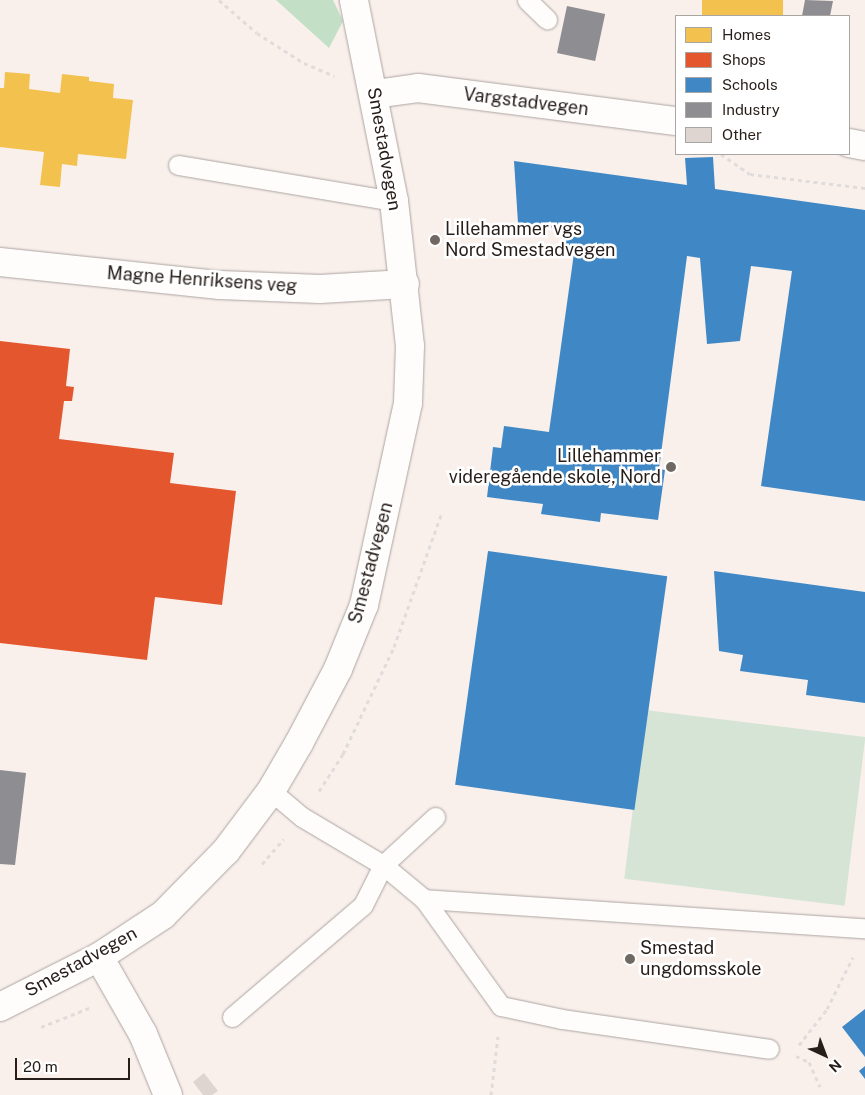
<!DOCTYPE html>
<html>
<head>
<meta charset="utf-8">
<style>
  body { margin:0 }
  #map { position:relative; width:865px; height:1095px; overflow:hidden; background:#f9f0ec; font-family:"Public Sans",sans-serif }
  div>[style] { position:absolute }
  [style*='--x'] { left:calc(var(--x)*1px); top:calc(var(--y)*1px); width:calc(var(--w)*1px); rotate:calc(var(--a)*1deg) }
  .green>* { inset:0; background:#d5e4d4; transform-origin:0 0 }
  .forest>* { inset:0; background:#c3dfc6 }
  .homes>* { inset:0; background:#f2c14e; transform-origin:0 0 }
  .shops>* { inset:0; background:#e4572e }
  .schools>* { inset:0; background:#3f88c5; transform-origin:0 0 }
  .industry>* { inset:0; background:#8d8d92; transform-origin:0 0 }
  .building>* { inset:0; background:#ded5d1 }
  .path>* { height:3px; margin-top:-1.5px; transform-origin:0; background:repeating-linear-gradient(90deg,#e0dcdb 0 4px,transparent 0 8px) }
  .roads { filter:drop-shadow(0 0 1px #aca4a0) drop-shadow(0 0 1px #aca4a0) }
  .service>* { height:19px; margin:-9.5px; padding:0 9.5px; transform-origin:9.5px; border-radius:9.5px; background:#fefdfc }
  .minor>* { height:28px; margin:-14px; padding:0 14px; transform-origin:14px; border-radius:14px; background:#fefdfc }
  .dots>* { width:14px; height:14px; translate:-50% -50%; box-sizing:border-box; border:2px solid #fff; border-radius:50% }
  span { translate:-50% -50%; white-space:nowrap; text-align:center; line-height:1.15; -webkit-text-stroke:5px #fff; paint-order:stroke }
  .street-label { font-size:18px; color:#271e19 }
  .poi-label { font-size:18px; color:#271e19 }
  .left { translate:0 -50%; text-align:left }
  .right { translate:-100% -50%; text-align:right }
  .legend { position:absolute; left:675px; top:15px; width:175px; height:140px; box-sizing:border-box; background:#fff; border:1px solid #a9a5a3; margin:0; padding:6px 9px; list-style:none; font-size:15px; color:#271e19 }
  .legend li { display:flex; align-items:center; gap:10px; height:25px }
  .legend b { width:25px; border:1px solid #a9a5a3 }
  .north { position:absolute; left:800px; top:1030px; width:50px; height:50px; -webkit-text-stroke:4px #fff; paint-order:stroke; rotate:137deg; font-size:14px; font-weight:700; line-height:20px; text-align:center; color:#271e19 }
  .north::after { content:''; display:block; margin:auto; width:18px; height:22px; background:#271e19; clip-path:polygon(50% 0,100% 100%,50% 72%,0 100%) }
  .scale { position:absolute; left:15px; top:1058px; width:115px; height:22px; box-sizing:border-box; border:2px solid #271e19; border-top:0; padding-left:6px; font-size:15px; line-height:18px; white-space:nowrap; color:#271e19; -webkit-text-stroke:4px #fff; paint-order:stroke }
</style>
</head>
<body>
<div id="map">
  <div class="green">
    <div style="left:645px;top:710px;width:222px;height:170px;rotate:7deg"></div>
  </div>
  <div class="forest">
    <div style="clip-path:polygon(276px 0,333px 0,343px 21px,329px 48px)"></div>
  </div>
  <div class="homes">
    <div style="left:702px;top:0;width:81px;height:16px"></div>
    <div style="clip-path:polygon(5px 72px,30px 74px,29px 89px,60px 93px,62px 74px,89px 77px,89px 81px,114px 84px,113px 98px,133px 100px,126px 159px,78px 154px,77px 166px,62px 164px,60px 187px,40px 185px,44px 152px,0 147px,0 88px,4px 88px)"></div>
  </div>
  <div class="shops">
    <div style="clip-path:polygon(0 341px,70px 349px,66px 386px,74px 387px,72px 401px,64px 401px,59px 439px,174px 453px,170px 483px,236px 491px,222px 605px,155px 597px,147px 660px,0 643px)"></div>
  </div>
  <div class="schools">
    <div style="clip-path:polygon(713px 157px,715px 189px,865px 210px,865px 501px,761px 486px,792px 271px,751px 266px,740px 341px,707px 344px,700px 258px,687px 256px,659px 469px,665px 470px,658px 520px,601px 513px,600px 522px,541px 514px,543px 504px,487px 497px,493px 447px,501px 448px,504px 426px,549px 432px,575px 246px,563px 244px,565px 229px,518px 223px,514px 161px,687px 185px,685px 158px)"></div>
    <div style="left:488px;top:551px;width:181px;height:236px;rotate:8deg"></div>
    <div style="clip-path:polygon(714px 571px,865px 592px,865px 703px,806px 695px,808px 680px,740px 671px,743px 655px,719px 651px)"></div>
    <div style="clip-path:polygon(865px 1009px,865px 1057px,842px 1027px)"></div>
    <div style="clip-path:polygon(865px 1066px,865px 1079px,859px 1071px)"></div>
  </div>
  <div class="industry">
    <div style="clip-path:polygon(805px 0,833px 1px,830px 16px,802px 16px)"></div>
    <div style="left:567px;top:6px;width:39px;height:48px;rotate:12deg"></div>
    <div style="clip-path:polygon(0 770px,26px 773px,15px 865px,0 864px)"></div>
  </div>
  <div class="building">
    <div style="clip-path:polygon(204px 1073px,218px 1091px,212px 1095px,203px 1095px,193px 1082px)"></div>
  </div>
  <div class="path">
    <div style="--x:219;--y:0;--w:50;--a:41"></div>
    <div style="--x:257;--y:33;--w:56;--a:32.6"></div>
    <div style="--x:304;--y:63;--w:33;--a:23"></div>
    <div style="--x:721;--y:154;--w:35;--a:35"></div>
    <div style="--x:750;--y:174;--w:116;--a:6.9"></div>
    <div style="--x:319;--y:791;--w:44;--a:-57"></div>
    <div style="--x:343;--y:754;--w:119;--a:-64.5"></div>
    <div style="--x:394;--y:647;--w:143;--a:-70.4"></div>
    <div style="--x:262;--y:864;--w:33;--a:-49"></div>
    <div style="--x:41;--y:1027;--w:52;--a:-21.6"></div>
    <div style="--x:799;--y:1045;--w:46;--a:-52.1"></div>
    <div style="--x:827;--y:1009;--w:58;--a:-63.4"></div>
    <div style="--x:796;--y:1056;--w:14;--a:25"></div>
    <div style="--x:809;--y:1062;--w:27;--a:66"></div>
    <div style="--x:491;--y:1095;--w:59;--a:-83.2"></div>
  </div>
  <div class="roads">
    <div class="service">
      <div style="--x:527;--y:0;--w:28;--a:44"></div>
      <div style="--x:178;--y:165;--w:219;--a:9.5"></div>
      <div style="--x:271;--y:791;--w:40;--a:40"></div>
      <div style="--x:302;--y:817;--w:94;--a:30.7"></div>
      <div style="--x:383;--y:865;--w:53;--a:39.7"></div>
      <div style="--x:424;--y:899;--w:132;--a:54.3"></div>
      <div style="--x:501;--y:1006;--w:62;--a:12"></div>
      <div style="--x:562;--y:1019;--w:209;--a:8.2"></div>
      <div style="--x:424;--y:899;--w:442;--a:3.8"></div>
      <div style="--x:232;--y:1017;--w:172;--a:-40.5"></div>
      <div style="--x:363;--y:905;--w:45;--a:-63.4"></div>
      <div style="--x:383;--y:865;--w:71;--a:-42.7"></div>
    </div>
    <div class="minor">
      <div style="--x:375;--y:94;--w:43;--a:-7.9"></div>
      <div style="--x:418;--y:88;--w:260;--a:7.3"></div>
      <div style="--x:849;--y:143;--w:16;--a:11"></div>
      <div style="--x:0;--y:262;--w:221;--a:6"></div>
      <div style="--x:220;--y:285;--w:100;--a:2.3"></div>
      <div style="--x:320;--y:289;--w:85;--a:-3.4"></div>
      <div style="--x:99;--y:957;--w:89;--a:60.3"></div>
      <div style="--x:143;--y:1034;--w:66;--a:67.7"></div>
      <div style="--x:0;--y:1007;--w:111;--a:-26.8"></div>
      <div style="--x:99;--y:957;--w:77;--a:-33.3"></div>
      <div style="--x:163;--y:915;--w:90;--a:-45.5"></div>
      <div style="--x:226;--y:851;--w:75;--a:-53.1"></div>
      <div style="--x:271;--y:791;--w:56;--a:-59.7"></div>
      <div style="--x:299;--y:743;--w:84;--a:-62.2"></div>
      <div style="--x:338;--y:669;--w:69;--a:-67.9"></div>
      <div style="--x:364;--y:605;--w:207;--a:-77.7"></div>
      <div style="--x:408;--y:403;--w:57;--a:-88"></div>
      <div style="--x:410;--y:346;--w:146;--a:-96.3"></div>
      <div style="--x:394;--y:201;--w:205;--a:-101.3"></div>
    </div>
  </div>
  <div class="dots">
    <div style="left:435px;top:240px;background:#706863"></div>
    <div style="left:671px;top:467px;background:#706863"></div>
    <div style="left:630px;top:959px;background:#706863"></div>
  </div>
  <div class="street-label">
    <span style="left:526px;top:102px;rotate:7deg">Vargstadvegen</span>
    <span style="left:384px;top:149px;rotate:80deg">Smestadvegen</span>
    <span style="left:202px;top:280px;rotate:4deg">Magne Henriksens veg</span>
    <span style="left:371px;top:563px;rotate:-75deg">Smestadvegen</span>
    <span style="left:81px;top:962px;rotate:-29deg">Smestadvegen</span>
  </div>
  <div class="poi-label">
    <span class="left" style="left:445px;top:240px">Lillehammer vgs<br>Nord Smestadvegen</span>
    <span class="right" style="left:661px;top:467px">Lillehammer<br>videregående skole, Nord</span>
    <span class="left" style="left:640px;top:959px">Smestad<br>ungdomsskole</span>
  </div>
  <ul class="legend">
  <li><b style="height:14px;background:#f2c14e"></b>Homes</li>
  <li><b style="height:14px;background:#e4572e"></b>Shops</li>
  <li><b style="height:14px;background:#3f88c5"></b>Schools</li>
  <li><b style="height:14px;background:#8d8d92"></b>Industry</li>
  <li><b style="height:14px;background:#ded5d1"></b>Other</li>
  </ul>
  <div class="north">N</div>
  <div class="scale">20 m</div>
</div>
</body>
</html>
